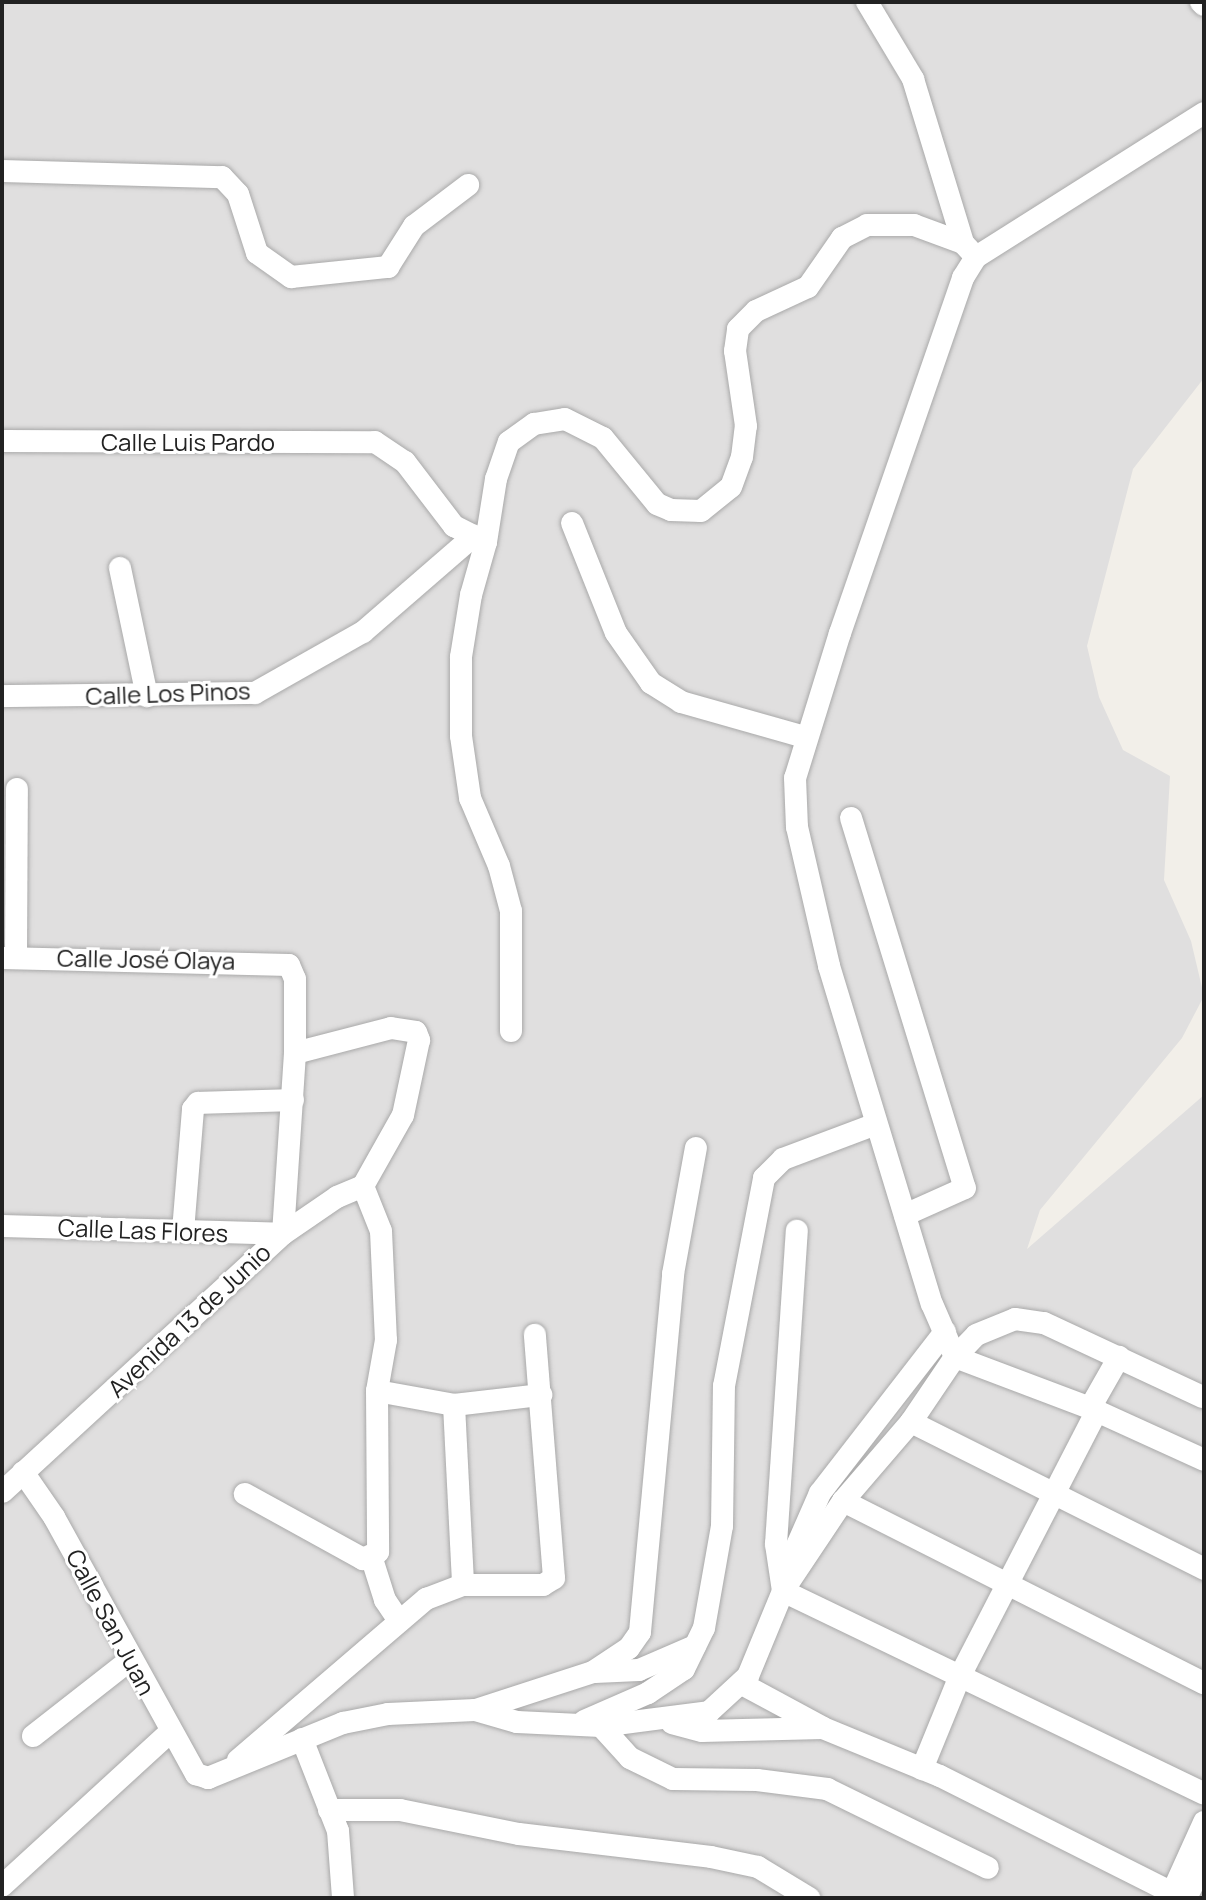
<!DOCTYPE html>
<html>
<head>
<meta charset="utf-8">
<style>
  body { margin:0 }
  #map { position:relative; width:1206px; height:1900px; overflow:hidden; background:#f2efe9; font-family:Manrope,sans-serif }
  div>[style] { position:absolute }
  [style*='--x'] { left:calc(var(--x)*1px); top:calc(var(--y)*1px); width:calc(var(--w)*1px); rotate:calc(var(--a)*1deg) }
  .residential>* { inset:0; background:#e0dfdf }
  .roads { filter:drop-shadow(0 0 2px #a9a9a9) drop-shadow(0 0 2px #a9a9a9) }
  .minor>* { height:22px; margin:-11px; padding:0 11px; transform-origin:11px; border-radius:11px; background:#fff }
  span { translate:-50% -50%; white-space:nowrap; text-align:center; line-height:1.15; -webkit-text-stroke:6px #fff; paint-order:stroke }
  .street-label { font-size:24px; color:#222 }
  .frame { position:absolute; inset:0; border:4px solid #222; pointer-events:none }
</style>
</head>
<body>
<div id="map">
  <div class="residential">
    <div style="clip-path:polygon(2px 2px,1204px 2px,1204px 378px,1133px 469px,1087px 646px,1099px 697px,1123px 750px,1170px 776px,1164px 880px,1191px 941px,1204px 996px,1182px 1038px,1040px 1210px,1027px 1249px,1204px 1095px,1204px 1898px,2px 1898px)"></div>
  </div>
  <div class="roads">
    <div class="minor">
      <div style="--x:867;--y:2;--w:90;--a:59.1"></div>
      <div style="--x:913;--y:79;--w:171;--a:73"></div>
      <div style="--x:1201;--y:2;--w:4;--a:45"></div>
      <div style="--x:1204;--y:113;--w:270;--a:147.7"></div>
      <div style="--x:976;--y:257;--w:25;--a:122"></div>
      <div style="--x:963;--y:278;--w:376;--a:109.1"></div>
      <div style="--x:840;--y:633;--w:152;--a:107.2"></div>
      <div style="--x:795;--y:778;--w:49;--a:87.7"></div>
      <div style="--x:797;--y:827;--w:143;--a:77"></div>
      <div style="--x:829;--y:966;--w:353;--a:73.1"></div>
      <div style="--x:932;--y:1304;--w:58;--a:66.5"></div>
      <div style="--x:955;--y:1357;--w:144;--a:20.7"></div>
      <div style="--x:1090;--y:1408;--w:125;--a:24.5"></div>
      <div style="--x:2;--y:171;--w:220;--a:1.6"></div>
      <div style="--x:222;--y:177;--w:23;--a:47"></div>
      <div style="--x:238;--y:194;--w:62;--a:72.1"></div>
      <div style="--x:257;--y:253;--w:42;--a:35.2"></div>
      <div style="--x:291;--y:277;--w:98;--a:-5.9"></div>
      <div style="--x:388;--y:267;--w:49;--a:-57.6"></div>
      <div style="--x:414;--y:226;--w:68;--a:-37.2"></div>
      <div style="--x:2;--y:441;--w:373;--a:0.2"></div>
      <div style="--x:375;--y:442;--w:36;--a:34"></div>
      <div style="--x:405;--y:462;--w:81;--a:52.6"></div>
      <div style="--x:454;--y:526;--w:36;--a:27"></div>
      <div style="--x:486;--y:542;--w:64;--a:-81"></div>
      <div style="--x:496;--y:479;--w:39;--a:-71"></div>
      <div style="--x:509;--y:442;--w:31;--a:-36"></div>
      <div style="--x:534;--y:424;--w:31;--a:-9"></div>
      <div style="--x:565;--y:419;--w:42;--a:26.6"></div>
      <div style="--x:603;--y:438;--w:85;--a:50.7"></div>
      <div style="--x:657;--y:504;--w:15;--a:23"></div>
      <div style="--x:671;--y:510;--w:30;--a:2"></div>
      <div style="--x:701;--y:511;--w:38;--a:-39"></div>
      <div style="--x:731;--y:487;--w:32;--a:-70"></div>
      <div style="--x:742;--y:457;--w:31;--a:-83"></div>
      <div style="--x:746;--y:426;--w:76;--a:-98.3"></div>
      <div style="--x:735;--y:351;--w:22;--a:-82"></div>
      <div style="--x:738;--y:329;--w:25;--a:-45"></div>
      <div style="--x:756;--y:311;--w:57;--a:-24.8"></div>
      <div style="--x:808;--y:287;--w:60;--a:-55.2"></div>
      <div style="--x:842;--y:238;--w:28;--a:-27"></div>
      <div style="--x:867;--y:225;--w:47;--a:0"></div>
      <div style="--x:914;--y:225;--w:52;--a:20.2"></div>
      <div style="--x:963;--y:243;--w:19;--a:47"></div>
      <div style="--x:572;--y:523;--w:118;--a:68.2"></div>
      <div style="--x:616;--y:633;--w:61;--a:55"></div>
      <div style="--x:651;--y:683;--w:36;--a:32"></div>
      <div style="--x:681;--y:702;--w:129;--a:15.8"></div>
      <div style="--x:486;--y:542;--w:55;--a:105.8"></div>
      <div style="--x:471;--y:595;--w:63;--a:99.2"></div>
      <div style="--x:461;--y:657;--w:79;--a:90"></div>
      <div style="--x:461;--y:736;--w:63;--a:81.7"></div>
      <div style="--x:470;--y:798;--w:74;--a:66.9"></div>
      <div style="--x:499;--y:866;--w:47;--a:75.1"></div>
      <div style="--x:511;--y:911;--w:120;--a:90"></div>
      <div style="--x:120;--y:568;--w:131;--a:78.1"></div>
      <div style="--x:2;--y:696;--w:253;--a:-0.7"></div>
      <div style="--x:255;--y:693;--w:124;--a:-29.5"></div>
      <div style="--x:363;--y:632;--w:147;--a:-40.9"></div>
      <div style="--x:851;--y:818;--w:387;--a:72.9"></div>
      <div style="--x:965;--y:1188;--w:66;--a:155.8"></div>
      <div style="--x:2;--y:958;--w:287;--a:1.4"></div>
      <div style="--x:289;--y:965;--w:15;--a:67"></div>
      <div style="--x:295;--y:979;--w:74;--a:90"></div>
      <div style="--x:295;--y:1053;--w:181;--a:93.8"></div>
      <div style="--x:283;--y:1234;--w:381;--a:137.4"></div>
      <div style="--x:16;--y:958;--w:169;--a:-89.7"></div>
      <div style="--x:295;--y:1053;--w:99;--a:-14.6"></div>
      <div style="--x:391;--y:1028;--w:25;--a:9"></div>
      <div style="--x:416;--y:1032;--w:9;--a:69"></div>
      <div style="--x:419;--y:1040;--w:77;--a:102"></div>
      <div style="--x:403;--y:1115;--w:81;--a:119.4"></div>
      <div style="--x:2;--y:1226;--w:281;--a:1.6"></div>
      <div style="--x:283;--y:1234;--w:65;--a:-34.4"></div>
      <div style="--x:337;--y:1197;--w:28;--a:-23"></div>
      <div style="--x:363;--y:1186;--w:48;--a:68.2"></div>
      <div style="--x:381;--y:1231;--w:109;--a:87.4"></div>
      <div style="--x:386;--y:1340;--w:52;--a:100"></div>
      <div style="--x:377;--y:1391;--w:161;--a:89.6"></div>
      <div style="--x:378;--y:1552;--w:17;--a:155"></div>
      <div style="--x:363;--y:1559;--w:135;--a:-151.2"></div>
      <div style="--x:183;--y:1231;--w:122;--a:-85.3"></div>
      <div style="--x:193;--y:1109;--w:8;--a:-50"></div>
      <div style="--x:198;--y:1103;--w:95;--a:-1.8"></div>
      <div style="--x:377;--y:1391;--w:78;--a:10.3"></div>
      <div style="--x:454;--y:1405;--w:88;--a:-6.6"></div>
      <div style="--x:454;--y:1405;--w:180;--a:87.1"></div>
      <div style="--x:1090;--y:1408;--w:59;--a:-60.4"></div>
      <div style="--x:911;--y:1422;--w:328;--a:26.6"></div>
      <div style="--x:23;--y:1472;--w:55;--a:55.4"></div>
      <div style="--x:54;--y:1517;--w:294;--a:61.1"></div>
      <div style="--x:196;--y:1774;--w:13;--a:18"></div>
      <div style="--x:208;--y:1778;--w:146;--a:-22.2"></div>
      <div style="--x:343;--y:1723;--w:46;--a:-11.3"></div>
      <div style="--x:388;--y:1714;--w:87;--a:-2.6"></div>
      <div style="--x:475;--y:1710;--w:44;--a:15.9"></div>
      <div style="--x:517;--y:1722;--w:84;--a:2.7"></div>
      <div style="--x:601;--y:1726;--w:109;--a:-7.4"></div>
      <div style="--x:709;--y:1712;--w:53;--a:-42.7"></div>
      <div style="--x:748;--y:1676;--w:92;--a:-67.6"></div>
      <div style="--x:783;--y:1591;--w:108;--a:-56.3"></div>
      <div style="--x:843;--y:1501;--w:104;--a:-49.3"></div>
      <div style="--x:911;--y:1422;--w:78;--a:-55.9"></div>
      <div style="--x:955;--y:1357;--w:30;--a:-46"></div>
      <div style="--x:976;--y:1335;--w:42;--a:-22.3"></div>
      <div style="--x:1015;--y:1319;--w:29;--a:8"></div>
      <div style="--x:1044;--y:1323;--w:175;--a:25"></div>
      <div style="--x:843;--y:1501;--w:404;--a:26.8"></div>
      <div style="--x:372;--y:1559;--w:43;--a:72.4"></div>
      <div style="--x:385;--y:1600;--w:23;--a:56"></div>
      <div style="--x:788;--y:1566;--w:80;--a:-66.3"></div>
      <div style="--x:820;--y:1493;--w:204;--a:-52.2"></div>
      <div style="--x:783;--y:1591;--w:467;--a:25.7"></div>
      <div style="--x:783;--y:1591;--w:48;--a:-98.5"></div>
      <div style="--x:776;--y:1544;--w:314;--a:-86.2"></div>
      <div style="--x:595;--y:1672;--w:44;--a:-2.6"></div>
      <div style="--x:639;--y:1670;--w:61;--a:-23.2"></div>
      <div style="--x:742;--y:1684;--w:91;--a:28.3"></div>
      <div style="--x:476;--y:1710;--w:123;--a:-18"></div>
      <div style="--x:593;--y:1672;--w:43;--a:-33.7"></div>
      <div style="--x:629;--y:1648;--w:19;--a:-55"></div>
      <div style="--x:640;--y:1632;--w:360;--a:-84.7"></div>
      <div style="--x:673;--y:1274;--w:128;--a:-79.7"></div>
      <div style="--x:584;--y:1721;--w:70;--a:-23.6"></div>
      <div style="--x:648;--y:1693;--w:43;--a:-33.7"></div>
      <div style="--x:684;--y:1669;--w:46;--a:-64"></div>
      <div style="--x:704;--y:1628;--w:104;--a:-80"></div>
      <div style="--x:722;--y:1526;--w:140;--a:-89.2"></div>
      <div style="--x:724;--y:1386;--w:212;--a:-79.1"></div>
      <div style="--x:764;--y:1178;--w:27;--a:-45"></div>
      <div style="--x:783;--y:1159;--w:99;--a:-20.6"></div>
      <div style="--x:672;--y:1723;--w:31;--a:15"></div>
      <div style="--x:702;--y:1731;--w:121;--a:-1.4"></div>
      <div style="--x:823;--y:1728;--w:126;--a:22.3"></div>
      <div style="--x:940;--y:1776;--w:272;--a:26.7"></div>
      <div style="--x:601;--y:1726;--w:43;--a:47.8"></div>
      <div style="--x:630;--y:1758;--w:48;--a:26"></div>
      <div style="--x:673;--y:1779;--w:84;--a:0.7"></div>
      <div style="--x:757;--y:1780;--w:71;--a:7.3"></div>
      <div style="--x:827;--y:1789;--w:179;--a:26.1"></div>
      <div style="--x:33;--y:1736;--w:123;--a:-38.1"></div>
      <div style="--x:302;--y:1739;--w:99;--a:68.6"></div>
      <div style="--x:338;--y:1831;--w:67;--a:85.7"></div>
      <div style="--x:238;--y:1760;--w:248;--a:-40.6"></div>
      <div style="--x:426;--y:1599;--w:40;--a:-21"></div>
      <div style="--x:463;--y:1585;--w:80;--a:0"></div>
      <div style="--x:543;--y:1585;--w:13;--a:-32"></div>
      <div style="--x:554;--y:1578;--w:244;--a:-94.5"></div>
      <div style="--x:922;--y:1769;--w:100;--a:-67.8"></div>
      <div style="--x:960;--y:1676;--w:298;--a:-62.7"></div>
      <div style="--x:329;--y:1810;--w:71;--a:0"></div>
      <div style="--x:400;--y:1810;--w:121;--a:11.4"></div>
      <div style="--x:519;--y:1834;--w:193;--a:6.8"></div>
      <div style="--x:711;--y:1857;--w:48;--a:12"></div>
      <div style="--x:758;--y:1867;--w:60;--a:31.3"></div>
      <div style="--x:2;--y:1886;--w:229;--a:-42.5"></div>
      <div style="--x:1172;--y:1893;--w:78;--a:-65.7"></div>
      <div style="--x:1186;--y:1898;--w:40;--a:-63.4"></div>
    </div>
  </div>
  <div class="street-label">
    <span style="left:188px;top:442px">Calle Luis Pardo</span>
    <span style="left:168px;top:693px;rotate:-2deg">Calle Los Pinos</span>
    <span style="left:146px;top:959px;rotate:1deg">Calle José Olaya</span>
    <span style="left:143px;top:1230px;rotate:2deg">Calle Las Flores</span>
    <span style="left:189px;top:1320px;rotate:-43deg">Avenida 13 de Junio</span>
    <span style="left:111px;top:1622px;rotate:62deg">Calle San Juan</span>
  </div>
  <div class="frame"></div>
</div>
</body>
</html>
